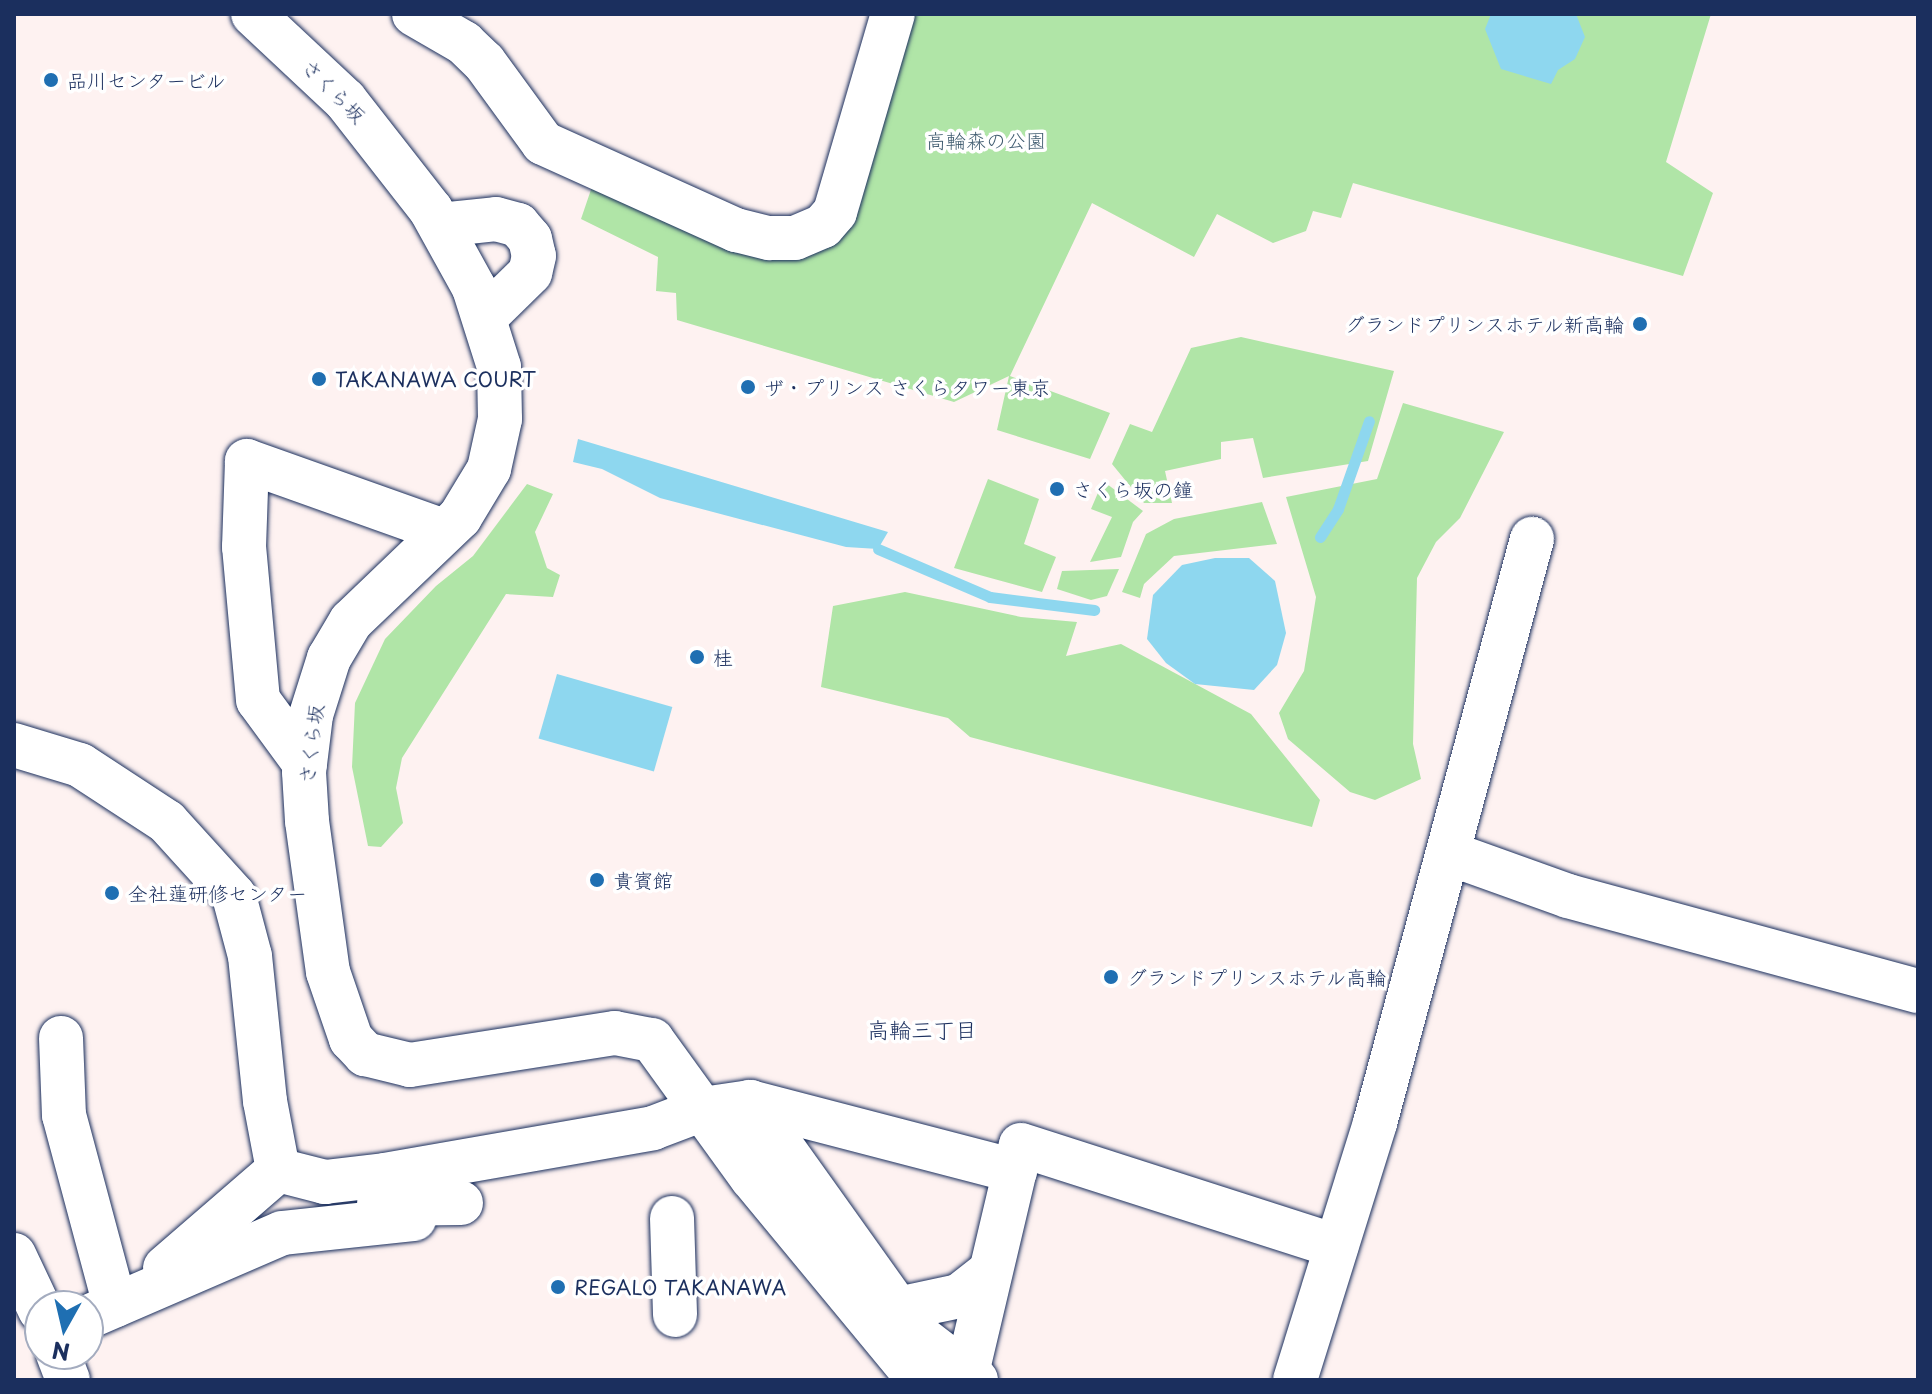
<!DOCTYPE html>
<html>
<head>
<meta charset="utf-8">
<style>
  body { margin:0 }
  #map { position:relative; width:1932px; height:1394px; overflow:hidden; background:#fef2f1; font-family:"Playpen Sans","Klee One",sans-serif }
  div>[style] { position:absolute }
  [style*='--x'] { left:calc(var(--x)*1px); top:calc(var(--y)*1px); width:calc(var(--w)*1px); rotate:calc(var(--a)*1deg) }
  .green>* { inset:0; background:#b0e5a7 }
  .water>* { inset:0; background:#8ed7ef; transform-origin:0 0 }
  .stream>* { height:11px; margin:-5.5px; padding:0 5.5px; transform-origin:5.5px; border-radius:5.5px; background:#8ed7ef }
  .roads { filter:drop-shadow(0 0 2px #1b2f5e) drop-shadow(0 0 2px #1b2f5e) }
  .minor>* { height:44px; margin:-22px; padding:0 22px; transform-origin:22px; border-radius:22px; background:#fff }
  .dots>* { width:22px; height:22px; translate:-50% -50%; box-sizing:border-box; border:4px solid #fff; border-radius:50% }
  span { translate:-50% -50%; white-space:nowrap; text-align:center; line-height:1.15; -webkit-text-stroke:7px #fff; paint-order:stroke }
  .poi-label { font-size:20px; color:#1b2f5e }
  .left { translate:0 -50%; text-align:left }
  .right { translate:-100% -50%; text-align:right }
  .street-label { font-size:20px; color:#1b2f5e }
  .park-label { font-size:20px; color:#405c70 }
  .neighbourhood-label { font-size:22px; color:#1b2f5e }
  .frame { position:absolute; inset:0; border:16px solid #1b2f5e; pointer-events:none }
  .north { position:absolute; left:24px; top:1290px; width:80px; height:80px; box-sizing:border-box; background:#fff; border:2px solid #a4acbf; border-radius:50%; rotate:188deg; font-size:22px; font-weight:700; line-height:32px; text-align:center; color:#1b2f5e }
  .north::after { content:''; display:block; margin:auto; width:28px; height:36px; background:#1f6fb2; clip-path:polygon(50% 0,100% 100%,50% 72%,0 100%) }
</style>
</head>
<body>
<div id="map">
  <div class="green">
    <div style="clip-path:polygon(893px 14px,1711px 14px,1666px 162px,1713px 193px,1683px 276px,1353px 183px,1341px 218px,1313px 211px,1306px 231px,1273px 243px,1217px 214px,1194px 257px,1092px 203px,1010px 376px,1110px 413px,1090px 459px,997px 430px,1009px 376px,954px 402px,677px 320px,676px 293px,656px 291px,658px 257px,581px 219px,598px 169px,736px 230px,823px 226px)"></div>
    <div style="clip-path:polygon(1241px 337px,1394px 371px,1368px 461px,1263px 478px,1253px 438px,1221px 442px,1221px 459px,1165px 471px,1172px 503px,1144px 503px,1112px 464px,1130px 424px,1152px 432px,1191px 348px)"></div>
    <div style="clip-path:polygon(1403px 403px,1504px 432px,1460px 518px,1436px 542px,1417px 578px,1413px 744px,1421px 779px,1375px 800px,1350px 792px,1288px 739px,1279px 713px,1304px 671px,1316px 597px,1286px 497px,1377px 479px)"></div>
    <div style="clip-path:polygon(988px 479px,1039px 499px,1024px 544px,1056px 557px,1042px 592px,954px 568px)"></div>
    <div style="clip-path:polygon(1103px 481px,1143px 511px,1133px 522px,1121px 557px,1090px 562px,1112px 517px,1091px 509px)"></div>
    <div style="clip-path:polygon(527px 484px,553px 494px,535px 532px,547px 568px,560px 575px,553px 597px,506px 594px,402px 758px,396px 788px,403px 823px,381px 847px,368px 846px,352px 767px,355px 703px,385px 639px,436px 586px,473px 556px)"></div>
    <div style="clip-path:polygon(1262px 502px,1277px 544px,1174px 556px,1144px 584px,1140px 598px,1122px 592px,1146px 534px,1174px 519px)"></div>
    <div style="clip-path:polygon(1119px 569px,1107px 596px,1091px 600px,1057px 589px,1062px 571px)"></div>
    <div style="clip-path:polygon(905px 592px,1021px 617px,1077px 622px,1066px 656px,1121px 644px,1251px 714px,1320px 800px,1312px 827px,970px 737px,948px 718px,821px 687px,833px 606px)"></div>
  </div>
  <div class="water">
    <div style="clip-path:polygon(1491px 14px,1576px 14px,1585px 37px,1575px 59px,1558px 70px,1551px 84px,1501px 69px,1485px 29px)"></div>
    <div style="clip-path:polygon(578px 439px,888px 532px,878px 549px,846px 547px,660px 498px,602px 469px,573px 462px)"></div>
    <div style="clip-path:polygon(1215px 558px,1249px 558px,1275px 581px,1286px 633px,1277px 665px,1254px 690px,1195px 684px,1166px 663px,1147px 639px,1153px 595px,1182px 565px)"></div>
    <div style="left:557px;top:674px;width:120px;height:67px;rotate:16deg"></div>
  </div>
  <div class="stream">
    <div style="--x:1320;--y:537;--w:33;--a:-57"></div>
    <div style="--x:1338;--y:509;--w:93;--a:-70.6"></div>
    <div style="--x:878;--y:549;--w:122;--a:23.2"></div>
    <div style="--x:990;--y:597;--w:105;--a:7.1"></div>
  </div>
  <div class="roads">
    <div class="minor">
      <div style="--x:253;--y:14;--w:126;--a:43.1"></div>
      <div style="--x:345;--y:100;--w:140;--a:52"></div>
      <div style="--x:431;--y:210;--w:89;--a:61.1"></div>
      <div style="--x:474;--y:288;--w:83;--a:72.4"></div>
      <div style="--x:499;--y:367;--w:52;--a:88.9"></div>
      <div style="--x:500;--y:419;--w:51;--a:102.4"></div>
      <div style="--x:489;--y:469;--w:56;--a:121.1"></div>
      <div style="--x:460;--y:517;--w:151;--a:136.3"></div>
      <div style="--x:351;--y:621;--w:43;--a:120.7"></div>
      <div style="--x:329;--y:658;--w:60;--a:107.5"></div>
      <div style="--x:311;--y:715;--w:57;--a:97"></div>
      <div style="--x:304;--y:772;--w:49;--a:86.5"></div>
      <div style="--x:307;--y:821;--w:152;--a:82.1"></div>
      <div style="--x:328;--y:972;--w:71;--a:71.1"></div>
      <div style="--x:351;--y:1039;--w:21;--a:47"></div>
      <div style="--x:365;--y:1054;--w:46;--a:13.7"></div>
      <div style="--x:410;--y:1065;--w:207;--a:-8.9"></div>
      <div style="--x:615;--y:1033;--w:38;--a:11"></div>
      <div style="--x:652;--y:1040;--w:170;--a:54.1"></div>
      <div style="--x:752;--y:1178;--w:262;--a:50.4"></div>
      <div style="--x:414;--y:14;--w:58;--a:30.1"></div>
      <div style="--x:464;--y:43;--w:28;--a:44"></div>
      <div style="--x:484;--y:62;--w:100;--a:53.9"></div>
      <div style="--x:543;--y:143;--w:212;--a:24.3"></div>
      <div style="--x:736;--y:230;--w:34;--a:14"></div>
      <div style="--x:769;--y:238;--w:26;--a:0"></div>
      <div style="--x:795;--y:238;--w:30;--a:-23"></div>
      <div style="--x:823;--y:226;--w:18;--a:-49"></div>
      <div style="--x:835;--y:212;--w:206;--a:-73.7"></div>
      <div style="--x:440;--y:225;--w:56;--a:-6.1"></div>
      <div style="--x:496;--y:219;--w:23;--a:15"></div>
      <div style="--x:518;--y:225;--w:18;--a:49"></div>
      <div style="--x:530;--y:239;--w:17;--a:77"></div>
      <div style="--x:534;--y:256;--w:17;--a:103"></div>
      <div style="--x:530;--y:273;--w:63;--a:135.6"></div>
      <div style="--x:14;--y:745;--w:69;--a:16.9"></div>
      <div style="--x:80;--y:765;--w:104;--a:33.2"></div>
      <div style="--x:167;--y:822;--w:100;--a:47.8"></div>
      <div style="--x:234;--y:896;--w:62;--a:75.1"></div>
      <div style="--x:250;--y:956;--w:146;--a:84.1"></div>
      <div style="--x:265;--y:1101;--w:70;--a:79.3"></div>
      <div style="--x:305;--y:764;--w:79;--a:-126.3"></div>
      <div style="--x:258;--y:700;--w:154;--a:-95.2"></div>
      <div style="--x:244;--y:547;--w:86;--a:-88"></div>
      <div style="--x:247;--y:461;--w:209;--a:19.6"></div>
      <div style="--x:1448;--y:853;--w:127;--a:19.7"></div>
      <div style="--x:1568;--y:896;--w:363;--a:15.2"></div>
      <div style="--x:61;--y:1038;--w:77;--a:87.8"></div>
      <div style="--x:64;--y:1115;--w:197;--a:75"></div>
      <div style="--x:750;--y:1102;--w:274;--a:14.6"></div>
      <div style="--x:278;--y:1170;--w:49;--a:14.3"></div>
      <div style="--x:325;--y:1182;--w:60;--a:-6.7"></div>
      <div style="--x:385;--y:1175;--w:272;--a:-9.9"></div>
      <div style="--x:653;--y:1128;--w:53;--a:-20.8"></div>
      <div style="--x:703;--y:1109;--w:48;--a:-8.5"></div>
      <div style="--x:750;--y:1102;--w:284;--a:54.5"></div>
      <div style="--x:915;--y:1333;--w:77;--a:37.6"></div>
      <div style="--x:379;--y:1204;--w:82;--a:-0.7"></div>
      <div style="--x:672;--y:1218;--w:97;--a:88.2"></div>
      <div style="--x:14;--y:1255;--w:61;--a:64.7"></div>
      <div style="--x:165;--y:1268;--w:150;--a:-40.9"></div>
      <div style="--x:898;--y:1309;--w:62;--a:-12"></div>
      <div style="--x:959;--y:1296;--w:36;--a:-38"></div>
      <div style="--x:88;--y:1317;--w:211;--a:-23.4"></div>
      <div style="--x:282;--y:1233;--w:133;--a:-6.1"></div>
      <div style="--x:58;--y:1354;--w:28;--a:69"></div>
      <div style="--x:967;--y:1373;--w:234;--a:-76.7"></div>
      <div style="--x:1021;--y:1145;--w:331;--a:17.8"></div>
      <div style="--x:1295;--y:1380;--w:269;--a:-72.7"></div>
      <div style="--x:1375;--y:1123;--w:605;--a:-74.95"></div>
    </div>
  </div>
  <div class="dots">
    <div style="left:51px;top:80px;background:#1f6fb2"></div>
    <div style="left:1640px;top:324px;background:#1f6fb2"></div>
    <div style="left:319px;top:379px;background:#1f6fb2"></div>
    <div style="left:748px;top:387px;background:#1f6fb2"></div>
    <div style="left:1057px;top:489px;background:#1f6fb2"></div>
    <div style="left:697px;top:657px;background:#1f6fb2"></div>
    <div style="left:597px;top:880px;background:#1f6fb2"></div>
    <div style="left:112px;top:893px;background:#1f6fb2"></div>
    <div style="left:1111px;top:977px;background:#1f6fb2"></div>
    <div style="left:558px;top:1287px;background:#1f6fb2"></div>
  </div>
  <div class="poi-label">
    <span class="left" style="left:67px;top:80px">品川センタービル</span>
    <span class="right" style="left:1624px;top:324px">グランドプリンスホテル新高輪</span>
    <span class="left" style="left:335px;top:379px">TAKANAWA COURT</span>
    <span class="left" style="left:764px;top:387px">ザ・プリンス さくらタワー東京</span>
    <span class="left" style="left:1073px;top:489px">さくら坂の鐘</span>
    <span class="left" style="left:713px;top:657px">桂</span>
    <span class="left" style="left:613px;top:880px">貴賓館</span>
    <span class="left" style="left:128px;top:893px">全社蓮研修センター</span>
    <span class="left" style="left:1127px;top:977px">グランドプリンスホテル高輪</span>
    <span class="left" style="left:574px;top:1287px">REGALO TAKANAWA</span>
  </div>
  <div class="street-label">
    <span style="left:334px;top:91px;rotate:45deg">さくら坂</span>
    <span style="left:311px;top:744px;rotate:-83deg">さくら坂</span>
  </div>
  <div class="park-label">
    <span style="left:986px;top:140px">高輪森の公園</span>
  </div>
  <div class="neighbourhood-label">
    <span style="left:922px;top:1029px">高輪三丁目</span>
  </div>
  <div class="frame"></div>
  <div class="north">N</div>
</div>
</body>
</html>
